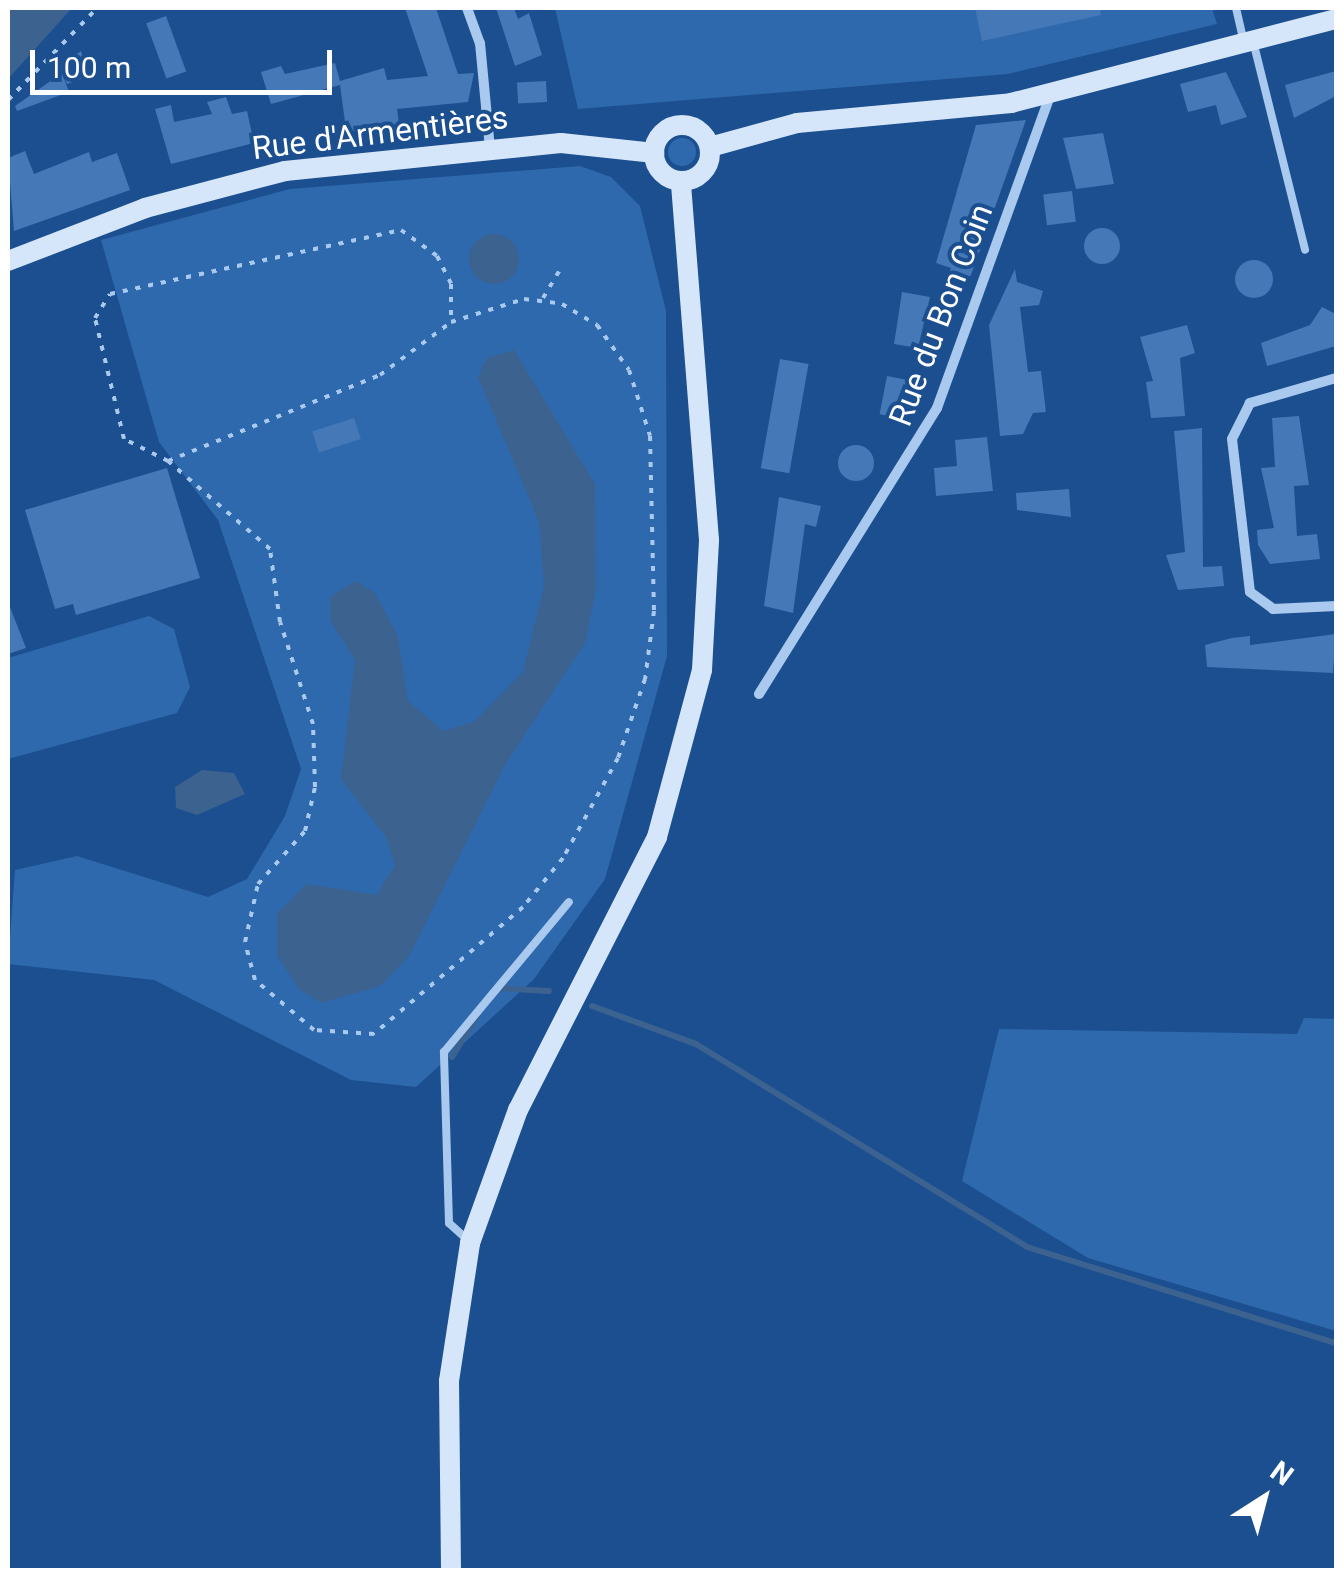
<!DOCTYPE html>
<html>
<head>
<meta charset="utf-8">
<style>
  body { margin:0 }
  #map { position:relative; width:1344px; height:1578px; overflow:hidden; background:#1b4f8f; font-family:Roboto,sans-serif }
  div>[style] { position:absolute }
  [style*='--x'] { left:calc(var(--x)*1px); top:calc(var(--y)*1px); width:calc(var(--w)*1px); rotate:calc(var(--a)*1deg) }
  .green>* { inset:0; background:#2e69ad }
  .round { border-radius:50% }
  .water>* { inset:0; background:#3c6290 }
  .stream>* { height:6px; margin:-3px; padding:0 3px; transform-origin:3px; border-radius:3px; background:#3c6290 }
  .building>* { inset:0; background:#4478b7; transform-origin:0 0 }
  .path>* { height:4px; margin-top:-2px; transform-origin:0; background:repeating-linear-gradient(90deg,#a9c9ee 0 5px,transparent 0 13px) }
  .lane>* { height:8px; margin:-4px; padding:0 4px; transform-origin:4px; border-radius:4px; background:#a9c9ee }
  .street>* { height:10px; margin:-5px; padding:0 5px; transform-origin:5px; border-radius:5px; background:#a9c9ee }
  .secondary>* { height:20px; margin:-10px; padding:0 10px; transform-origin:10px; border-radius:10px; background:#d6e6fa }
  .secondary>.ring { margin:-10px; padding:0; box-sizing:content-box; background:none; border:20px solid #d6e6fa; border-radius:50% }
  span { translate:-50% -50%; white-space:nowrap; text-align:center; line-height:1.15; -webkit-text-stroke:8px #1b4f8f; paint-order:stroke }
  .street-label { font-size:32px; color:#fff }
  .frame { position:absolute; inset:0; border:10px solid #fff; pointer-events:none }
  .north { position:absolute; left:1214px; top:1448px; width:100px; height:100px; -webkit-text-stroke:8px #1b4f8f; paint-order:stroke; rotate:36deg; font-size:28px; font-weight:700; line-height:40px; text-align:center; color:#fff }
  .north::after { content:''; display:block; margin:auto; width:35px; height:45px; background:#fff; clip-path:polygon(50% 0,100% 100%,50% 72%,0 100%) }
  .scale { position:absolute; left:30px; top:50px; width:302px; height:45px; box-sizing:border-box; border:5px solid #fff; border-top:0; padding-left:12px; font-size:30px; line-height:35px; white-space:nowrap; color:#fff; -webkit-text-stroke:8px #1b4f8f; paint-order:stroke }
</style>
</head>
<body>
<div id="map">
  <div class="green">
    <div style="clip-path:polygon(555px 8px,1212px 8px,1217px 24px,1008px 74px,578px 109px)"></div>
    <div class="round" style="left:668px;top:138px;width:28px;height:28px"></div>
    <div style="clip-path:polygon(580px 166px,611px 177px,640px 206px,666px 311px,667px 656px,605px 879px,534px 979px,416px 1087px,351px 1080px,154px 980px,8px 964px,15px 870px,77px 856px,208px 897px,247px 879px,285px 816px,301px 769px,218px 520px,159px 442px,101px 240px,290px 189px)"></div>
    <div style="clip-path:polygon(149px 616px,174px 629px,190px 687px,177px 713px,8px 759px,8px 658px)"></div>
    <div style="clip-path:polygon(1304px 1018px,1336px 1019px,1336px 1331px,1088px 1258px,962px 1181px,999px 1029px,1297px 1034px)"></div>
  </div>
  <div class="water">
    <div style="clip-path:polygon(8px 8px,72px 8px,8px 79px)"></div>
    <div class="round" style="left:469px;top:234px;width:50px;height:50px"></div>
    <div style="clip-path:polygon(514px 350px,595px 484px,596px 590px,585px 643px,506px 763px,409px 956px,380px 986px,321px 1003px,299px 989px,277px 955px,277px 913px,307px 884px,377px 895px,395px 865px,386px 837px,341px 779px,355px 660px,330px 620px,330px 597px,356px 581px,375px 593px,398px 637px,408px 701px,443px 731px,474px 722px,523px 672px,544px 586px,539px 522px,478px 377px,487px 358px)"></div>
    <div style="clip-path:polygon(202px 770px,234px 773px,245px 794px,197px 815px,176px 808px,175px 787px)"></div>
  </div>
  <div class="stream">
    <div style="--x:496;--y:988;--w:53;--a:3.2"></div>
    <div style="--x:592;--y:1006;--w:111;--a:20.1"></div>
    <div style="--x:696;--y:1044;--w:388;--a:31.5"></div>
    <div style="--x:1027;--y:1247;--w:324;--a:17.3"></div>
    <div style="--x:452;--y:1057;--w:49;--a:-58.2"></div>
  </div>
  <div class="building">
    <div style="clip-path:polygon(405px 8px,436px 8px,458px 74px,474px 73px,468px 102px,397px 109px,400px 131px,347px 137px,340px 85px,271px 104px,261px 72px,281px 66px,285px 74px,335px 63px,340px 81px,384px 68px,387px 80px,428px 76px)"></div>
    <div style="clip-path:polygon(496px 8px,514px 8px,518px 19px,529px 13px,542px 55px,515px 66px)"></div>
    <div style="clip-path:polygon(975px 8px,1100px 8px,1101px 15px,982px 41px)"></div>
    <div style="left:166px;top:16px;width:59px;height:21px;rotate:70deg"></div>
    <div style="clip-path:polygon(81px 51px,89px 76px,67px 84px,60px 67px)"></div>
    <div style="clip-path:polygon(1336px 71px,1336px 96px,1294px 118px,1285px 85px)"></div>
    <div style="clip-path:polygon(1226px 72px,1247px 117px,1221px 125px,1216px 105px,1188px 112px,1180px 84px)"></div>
    <div style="clip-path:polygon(62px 73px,69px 92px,17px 111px,15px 106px)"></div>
    <div style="left:546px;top:81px;width:21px;height:29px;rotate:87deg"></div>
    <div style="clip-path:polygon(226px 97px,232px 114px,247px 111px,254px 143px,171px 164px,155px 109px,171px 105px,174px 122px,212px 114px,207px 102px)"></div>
    <div style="clip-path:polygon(1026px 120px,971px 275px,960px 289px,945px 284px,951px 268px,936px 263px,976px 125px)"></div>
    <div style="clip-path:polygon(1103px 133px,1114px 184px,1076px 189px,1063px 138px)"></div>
    <div style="clip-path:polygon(25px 151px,34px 174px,89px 152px,92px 162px,117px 153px,130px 190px,14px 231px,8px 158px)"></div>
    <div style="left:1072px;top:191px;width:31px;height:29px;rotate:83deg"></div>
    <div class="round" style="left:1084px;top:228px;width:36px;height:36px"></div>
    <div class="round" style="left:1235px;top:260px;width:38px;height:38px"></div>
    <div style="clip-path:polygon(1015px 269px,1017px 282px,1043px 291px,1039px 305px,1020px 307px,1028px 372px,1041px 371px,1046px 412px,1033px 413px,1023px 434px,1000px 436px,989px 325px)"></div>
    <div style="clip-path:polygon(902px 292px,930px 297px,918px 348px,894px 344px)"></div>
    <div style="clip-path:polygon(1322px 307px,1336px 314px,1336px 346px,1267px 366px,1261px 343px,1310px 325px)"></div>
    <div style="clip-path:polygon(1187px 325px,1195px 353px,1180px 358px,1185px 416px,1151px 418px,1146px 382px,1153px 381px,1140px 337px)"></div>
    <div style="left:780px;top:359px;width:29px;height:111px;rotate:10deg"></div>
    <div style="left:887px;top:376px;width:25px;height:39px;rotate:11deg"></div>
    <div style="clip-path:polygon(1299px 416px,1309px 485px,1294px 486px,1297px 536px,1317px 534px,1320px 559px,1270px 564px,1258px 545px,1257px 530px,1274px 528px,1261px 468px,1275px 467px,1272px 418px)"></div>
    <div style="left:354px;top:418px;width:22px;height:44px;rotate:72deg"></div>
    <div style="clip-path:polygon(1202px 428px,1203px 567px,1222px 566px,1224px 586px,1178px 590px,1166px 555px,1185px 552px,1174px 431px)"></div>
    <div style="clip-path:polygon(987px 437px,993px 491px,936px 496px,934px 468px,957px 466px,955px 440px)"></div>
    <div class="round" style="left:838px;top:445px;width:36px;height:36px"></div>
    <div style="clip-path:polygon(167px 468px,200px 578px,76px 615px,73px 604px,55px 609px,25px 510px)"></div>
    <div style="clip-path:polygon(1069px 489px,1071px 517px,1017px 510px,1016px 493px)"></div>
    <div style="clip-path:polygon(779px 497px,821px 506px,816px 527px,805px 524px,793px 613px,764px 606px)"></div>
    <div style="clip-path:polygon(8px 602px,26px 648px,8px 654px)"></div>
    <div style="clip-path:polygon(1336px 634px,1333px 673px,1207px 667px,1205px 645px,1232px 638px,1250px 636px,1250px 645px)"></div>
  </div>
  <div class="path">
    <div style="--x:8;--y:100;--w:128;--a:-45.9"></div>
    <div style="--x:543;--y:298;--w:37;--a:-59"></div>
    <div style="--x:168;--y:461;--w:229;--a:-22.1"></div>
    <div style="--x:380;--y:375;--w:89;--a:-36.7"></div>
    <div style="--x:451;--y:322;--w:77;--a:-17.5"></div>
    <div style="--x:524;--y:299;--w:38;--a:7"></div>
    <div style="--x:562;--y:304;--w:41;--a:31"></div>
    <div style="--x:597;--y:325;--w:55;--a:54.6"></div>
    <div style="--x:629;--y:370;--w:69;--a:72.3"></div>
    <div style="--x:650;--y:436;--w:175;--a:88.7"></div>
    <div style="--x:654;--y:611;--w:69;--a:97.5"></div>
    <div style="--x:645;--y:679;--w:83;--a:108.9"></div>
    <div style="--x:618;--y:758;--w:114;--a:118.8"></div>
    <div style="--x:563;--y:858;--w:63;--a:129.2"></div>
    <div style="--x:523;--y:907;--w:196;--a:139.6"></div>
    <div style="--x:374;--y:1034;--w:60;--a:-176.2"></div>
    <div style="--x:314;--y:1030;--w:77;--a:-139.7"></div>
    <div style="--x:255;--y:980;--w:39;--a:-105"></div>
    <div style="--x:245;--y:942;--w:59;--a:-77.4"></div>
    <div style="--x:258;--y:884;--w:71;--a:-48.4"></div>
    <div style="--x:305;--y:831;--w:45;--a:-77.2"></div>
    <div style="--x:315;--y:787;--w:63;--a:-91.8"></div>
    <div style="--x:313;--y:724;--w:107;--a:-107.9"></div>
    <div style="--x:280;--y:622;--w:74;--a:-97.8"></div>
    <div style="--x:270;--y:549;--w:135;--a:-139.2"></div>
    <div style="--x:168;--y:461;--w:49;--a:-153.4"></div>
    <div style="--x:124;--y:439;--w:124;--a:-103.5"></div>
    <div style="--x:95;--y:318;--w:28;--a:-58"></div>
    <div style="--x:110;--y:294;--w:298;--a:-12.4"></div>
    <div style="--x:401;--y:230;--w:44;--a:35.8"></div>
    <div style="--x:437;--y:256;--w:31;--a:63"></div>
    <div style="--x:451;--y:284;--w:38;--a:90"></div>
  </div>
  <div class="lane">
    <div style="--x:1236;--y:8;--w:35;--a:77"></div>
    <div style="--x:1253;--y:41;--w:215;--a:76"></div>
    <div style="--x:470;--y:1242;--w:28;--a:-138"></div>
    <div style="--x:449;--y:1223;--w:171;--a:-91.7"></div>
    <div style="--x:444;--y:1052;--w:195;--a:-50.2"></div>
  </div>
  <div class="street">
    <div style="--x:467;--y:8;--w:37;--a:70"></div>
    <div style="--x:480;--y:43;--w:106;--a:84.6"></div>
    <div style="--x:1336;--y:378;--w:90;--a:163.8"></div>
    <div style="--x:1250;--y:403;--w:40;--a:116.6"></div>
    <div style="--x:1232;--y:439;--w:154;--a:83.3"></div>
    <div style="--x:1250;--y:592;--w:29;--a:36"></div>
    <div style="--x:1273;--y:609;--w:63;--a:-2.7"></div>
    <div style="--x:759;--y:694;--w:337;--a:-58.1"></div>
    <div style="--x:937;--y:408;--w:335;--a:-70.1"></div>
  </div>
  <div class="secondary">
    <div class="ring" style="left:654px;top:125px;width:36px;height:36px"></div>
    <div style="--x:710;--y:147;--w:90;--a:-15.4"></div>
    <div style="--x:797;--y:123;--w:215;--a:-5.3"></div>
    <div style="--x:1011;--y:103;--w:336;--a:-14.5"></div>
    <div style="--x:8;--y:261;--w:147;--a:-21.1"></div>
    <div style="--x:145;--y:208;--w:145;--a:-14.8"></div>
    <div style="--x:285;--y:171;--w:277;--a:-5.8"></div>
    <div style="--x:561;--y:143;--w:94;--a:6.1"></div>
    <div style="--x:451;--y:1570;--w:189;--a:-90.6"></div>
    <div style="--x:449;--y:1381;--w:140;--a:-81.3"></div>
    <div style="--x:470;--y:1243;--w:141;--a:-70.2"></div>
    <div style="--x:518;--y:1110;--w:306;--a:-63"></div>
    <div style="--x:657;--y:837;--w:173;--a:-74.9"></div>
    <div style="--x:702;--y:670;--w:130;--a:-86.9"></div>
    <div style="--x:709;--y:540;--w:359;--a:-94.5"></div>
  </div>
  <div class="street-label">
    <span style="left:380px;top:133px;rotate:-7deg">Rue d'Armentières</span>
    <span style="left:941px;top:315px;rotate:-69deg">Rue du Bon Coin</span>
  </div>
  <div class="frame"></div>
  <div class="north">N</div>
  <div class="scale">100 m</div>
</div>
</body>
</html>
